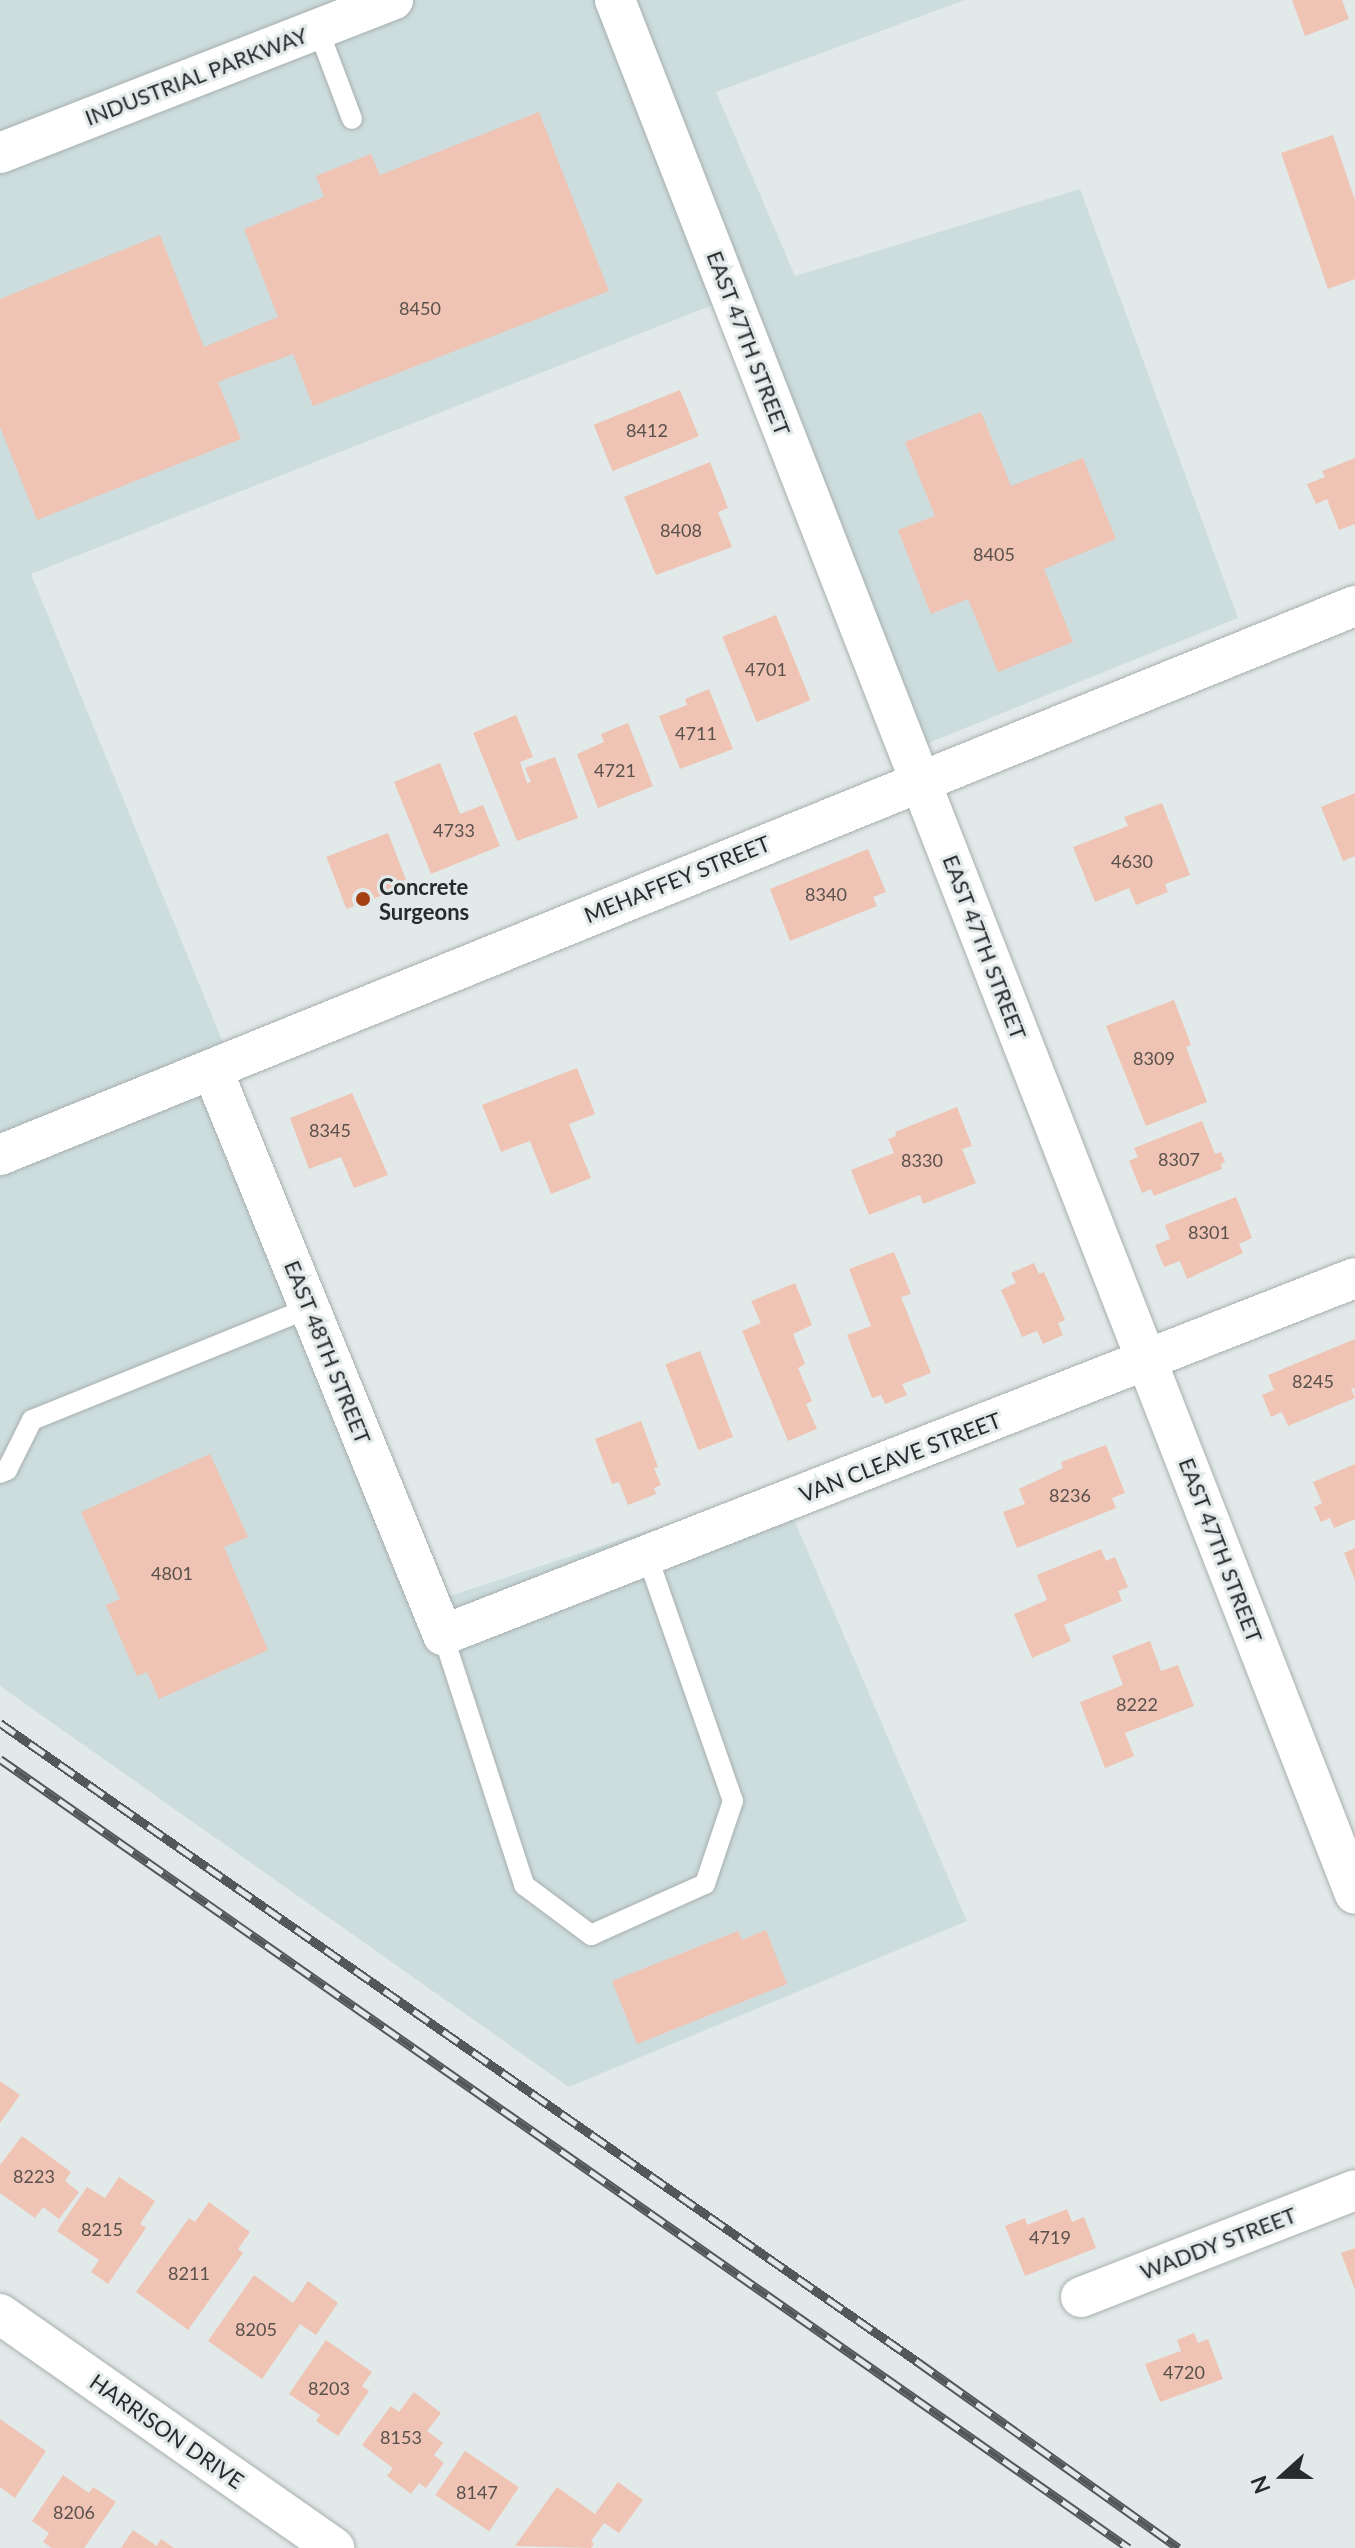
<!DOCTYPE html>
<html>
<head>
<meta charset="utf-8">
<style>
  body { margin:0 }
  #map { position:relative; width:1355px; height:2548px; overflow:hidden; background:#e2e9e9; font-family:Lato,sans-serif }
  div>[style] { position:absolute }
  [style*='--x'] { left:calc(var(--x)*1px); top:calc(var(--y)*1px); width:calc(var(--w)*1px); rotate:calc(var(--a)*1deg) }
  .built>* { inset:0; background:#cddddd }
  .building>* { inset:0; background:#efc4b4; transform-origin:0 0 }
  .roads { filter:drop-shadow(0 0 2px #a8afaf) drop-shadow(0 0 2px #a8afaf) }
  .lane>* { height:20px; margin:-10px; padding:0 10px; transform-origin:10px; border-radius:10px; background:#fff }
  .street>* { height:40px; margin:-20px; padding:0 20px; transform-origin:20px; border-radius:20px; background:#fff }
  .rail>* { height:9px; margin-top:-4.5px; transform-origin:0; background:repeating-linear-gradient(90deg,#e2e9e9 0 18px,#535757 0 36px); box-sizing:border-box; border-block:2px solid #535757 }
  .dots>* { width:22px; height:22px; translate:-50% -50%; box-sizing:border-box; border:4px solid #e2e9e9; border-radius:50% }
  span { translate:-50% -50%; white-space:nowrap; text-align:center; line-height:1.15; -webkit-text-stroke:6px #e2e9e9; paint-order:stroke }
  .number-label { font-size:18px; color:#5a514d }
  .number-label span { -webkit-text-stroke-width:0 }
  .street-label { font-size:22px; color:#282b2b }
  .poi-label { font-size:22px; color:#282b2b; font-weight:700 }
  .left { translate:0 -50%; text-align:left }
  .north { position:absolute; left:1243px; top:2436px; width:80px; height:80px; -webkit-text-stroke:6px #e2e9e9; paint-order:stroke; rotate:249deg; font-size:22px; font-weight:700; line-height:32px; text-align:center; color:#282b2b }
  .north::after { content:''; display:block; margin:auto; width:28px; height:36px; background:#282b2b; clip-path:polygon(50% 0,100% 100%,50% 72%,0 100%) }
</style>
</head>
<body>
<div id="map">
  <div class="built">
    <div style="clip-path:polygon(0 0,965px 0,716px 92px,795px 276px,1080px 189px,1238px 618px,918px 747px,738px 295px,31px 574px,450px 1596px,780px 1487px,967px 1921px,569px 2087px,0 1686px)"></div>
  </div>
  <div class="building">
    <div style="clip-path:polygon(1292px 0,1342px 0,1349px 19px,1305px 36px)"></div>
    <div style="clip-path:polygon(539px 112px,609px 291px,313px 406px,293px 354px,218px 382px,241px 439px,37px 520px,0 427px,0 299px,160px 235px,204px 347px,278px 317px,244px 229px,324px 197px,316px 176px,371px 154px,380px 175px)"></div>
    <div style="clip-path:polygon(1333px 135px,1355px 200px,1355px 279px,1328px 289px,1281px 153px)"></div>
    <div style="left:680px;top:390px;width:50px;height:93px;rotate:68deg"></div>
    <div style="clip-path:polygon(981px 412px,1011px 486px,1083px 458px,1116px 539px,1044px 569px,1073px 642px,998px 672px,968px 599px,931px 614px,898px 530px,935px 516px,905px 442px)"></div>
    <div style="clip-path:polygon(1355px 458px,1355px 524px,1339px 530px,1327px 499px,1316px 504px,1307px 484px,1325px 477px,1322px 471px)"></div>
    <div style="clip-path:polygon(710px 462px,728px 508px,718px 512px,732px 547px,656px 575px,624px 497px)"></div>
    <div style="left:776px;top:615px;width:92px;height:58px;rotate:68deg"></div>
    <div style="clip-path:polygon(709px 689px,733px 749px,680px 769px,659px 716px,687px 705px,685px 699px)"></div>
    <div style="clip-path:polygon(516px 715px,533px 757px,520px 762px,527px 783px,531px 782px,525px 768px,555px 757px,578px 818px,517px 841px,473px 733px)"></div>
    <div style="clip-path:polygon(628px 723px,653px 786px,598px 808px,577px 754px,604px 742px,601px 734px)"></div>
    <div style="clip-path:polygon(440px 763px,460px 814px,483px 805px,500px 846px,431px 874px,394px 782px)"></div>
    <div style="clip-path:polygon(1355px 793px,1355px 856px,1343px 861px,1321px 807px)"></div>
    <div style="clip-path:polygon(1162px 803px,1190px 875px,1165px 884px,1168px 892px,1136px 905px,1129px 888px,1095px 902px,1073px 847px,1128px 826px,1124px 817px)"></div>
    <div style="left:388px;top:833px;width:56px;height:66px;rotate:69deg"></div>
    <div style="clip-path:polygon(868px 849px,886px 892px,873px 897px,877px 906px,790px 941px,770px 889px)"></div>
    <div style="clip-path:polygon(1174px 1000px,1191px 1045px,1186px 1047px,1207px 1102px,1146px 1126px,1106px 1026px)"></div>
    <div style="clip-path:polygon(577px 1068px,595px 1114px,569px 1124px,591px 1178px,551px 1194px,530px 1141px,501px 1152px,482px 1105px)"></div>
    <div style="clip-path:polygon(352px 1093px,388px 1175px,354px 1188px,341px 1157px,309px 1169px,290px 1118px)"></div>
    <div style="clip-path:polygon(957px 1107px,972px 1146px,962px 1149px,976px 1183px,923px 1204px,920px 1195px,869px 1215px,851px 1170px,894px 1153px,888px 1139px,896px 1136px,895px 1132px)"></div>
    <div style="clip-path:polygon(1202px 1121px,1215px 1154px,1221px 1152px,1225px 1162px,1221px 1164px,1222px 1169px,1154px 1196px,1151px 1189px,1142px 1193px,1129px 1161px,1138px 1157px,1134px 1148px)"></div>
    <div style="clip-path:polygon(1236px 1197px,1252px 1238px,1239px 1244px,1243px 1253px,1187px 1279px,1180px 1261px,1164px 1267px,1155px 1245px,1170px 1239px,1165px 1225px)"></div>
    <div style="clip-path:polygon(894px 1252px,911px 1294px,901px 1297px,931px 1373px,902px 1384px,907px 1395px,885px 1404px,881px 1395px,872px 1398px,847px 1335px,871px 1326px,849px 1269px)"></div>
    <div style="clip-path:polygon(1034px 1263px,1039px 1274px,1044px 1272px,1065px 1320px,1058px 1323px,1063px 1335px,1043px 1344px,1037px 1331px,1022px 1337px,1001px 1290px,1016px 1283px,1011px 1273px)"></div>
    <div style="clip-path:polygon(795px 1283px,812px 1325px,793px 1334px,805px 1364px,798px 1368px,812px 1401px,806px 1404px,817px 1429px,788px 1441px,742px 1331px,761px 1323px,751px 1301px)"></div>
    <div style="clip-path:polygon(1355px 1339px,1355px 1388px,1351px 1389px,1355px 1398px,1288px 1426px,1282px 1412px,1271px 1417px,1262px 1395px,1274px 1390px,1268px 1375px)"></div>
    <div style="left:700px;top:1351px;width:92px;height:37px;rotate:69deg"></div>
    <div style="clip-path:polygon(641px 1421px,658px 1467px,654px 1468px,661px 1485px,654px 1488px,656px 1494px,628px 1505px,619px 1482px,612px 1484px,595px 1439px)"></div>
    <div style="clip-path:polygon(1106px 1445px,1125px 1493px,1112px 1498px,1116px 1508px,1017px 1548px,1003px 1512px,1025px 1504px,1019px 1489px,1063px 1468px,1061px 1462px)"></div>
    <div style="clip-path:polygon(210px 1454px,248px 1537px,224px 1547px,268px 1650px,159px 1699px,147px 1672px,137px 1676px,106px 1605px,120px 1599px,81px 1512px)"></div>
    <div style="clip-path:polygon(1355px 1464px,1355px 1519px,1334px 1528px,1330px 1518px,1321px 1522px,1314px 1507px,1322px 1503px,1313px 1482px)"></div>
    <div style="clip-path:polygon(1355px 1548px,1355px 1580px,1344px 1553px)"></div>
    <div style="clip-path:polygon(1101px 1549px,1106px 1561px,1115px 1557px,1128px 1587px,1118px 1591px,1122px 1601px,1064px 1625px,1071px 1641px,1032px 1658px,1014px 1614px,1047px 1600px,1037px 1575px)"></div>
    <div style="clip-path:polygon(1150px 1641px,1161px 1671px,1178px 1665px,1194px 1706px,1125px 1733px,1134px 1756px,1105px 1768px,1080px 1702px,1123px 1685px,1112px 1656px)"></div>
    <div style="clip-path:polygon(766px 1930px,787px 1984px,637px 2044px,612px 1981px,738px 1931px,742px 1940px)"></div>
    <div style="clip-path:polygon(0 2081px,20px 2095px,0 2123px)"></div>
    <div style="clip-path:polygon(22px 2136px,71px 2172px,65px 2181px,79px 2192px,59px 2219px,43px 2207px,35px 2218px,0 2193px,0 2165px)"></div>
    <div style="clip-path:polygon(119px 2177px,155px 2201px,140px 2224px,146px 2228px,108px 2284px,91px 2272px,99px 2260px,57px 2231px,87px 2187px,105px 2198px)"></div>
    <div style="clip-path:polygon(209px 2202px,250px 2232px,238px 2249px,243px 2253px,188px 2330px,136px 2292px,189px 2218px,195px 2222px)"></div>
    <div style="clip-path:polygon(1067px 2209px,1072px 2222px,1084px 2217px,1096px 2248px,1025px 2276px,1005px 2226px,1025px 2218px,1027px 2225px)"></div>
    <div style="clip-path:polygon(1355px 2248px,1355px 2290px,1341px 2253px)"></div>
    <div style="clip-path:polygon(254px 2275px,293px 2303px,308px 2281px,338px 2303px,316px 2335px,300px 2324px,262px 2379px,208px 2341px)"></div>
    <div style="clip-path:polygon(1194px 2333px,1198px 2343px,1208px 2339px,1223px 2379px,1160px 2402px,1145px 2364px,1181px 2351px,1177px 2340px)"></div>
    <div style="clip-path:polygon(326px 2340px,372px 2372px,362px 2386px,369px 2391px,338px 2436px,316px 2421px,320px 2415px,289px 2394px)"></div>
    <div style="clip-path:polygon(414px 2392px,441px 2413px,427px 2431px,443px 2443px,434px 2455px,444px 2463px,426px 2488px,419px 2483px,411px 2494px,387px 2476px,393px 2468px,362px 2445px,391px 2406px,399px 2412px)"></div>
    <div style="clip-path:polygon(0 2419px,46px 2451px,15px 2498px,0 2487px)"></div>
    <div style="left:465px;top:2451px;width:65px;height:53px;rotate:34deg"></div>
    <div style="clip-path:polygon(63px 2475px,89px 2493px,93px 2487px,116px 2502px,84px 2548px,52px 2548px,43px 2542px,49px 2533px,32px 2521px)"></div>
    <div style="clip-path:polygon(618px 2482px,643px 2500px,619px 2533px,604px 2523px,591px 2541px,594px 2544px,591px 2548px,515px 2546px,557px 2487px,595px 2514px)"></div>
    <div style="clip-path:polygon(133px 2530px,157px 2546px,161px 2539px,174px 2548px,121px 2548px)"></div>
  </div>
  <div class="roads">
    <div class="lane">
      <div style="--x:318;--y:29;--w:96;--a:69.3"></div>
      <div style="--x:0;--y:1473;--w:8;--a:-23"></div>
      <div style="--x:7;--y:1470;--w:56;--a:-63.4"></div>
      <div style="--x:32;--y:1420;--w:299;--a:-22"></div>
      <div style="--x:443;--y:1635;--w:263;--a:72"></div>
      <div style="--x:524;--y:1885;--w:84;--a:36.7"></div>
      <div style="--x:591;--y:1935;--w:125;--a:-24.1"></div>
      <div style="--x:705;--y:1884;--w:88;--a:-71.4"></div>
      <div style="--x:733;--y:1801;--w:261;--a:-109.3"></div>
    </div>
    <div class="street">
      <div style="--x:615;--y:0;--w:2033;--a:68.66"></div>
      <div style="--x:0;--y:153;--w:422;--a:-21.3"></div>
      <div style="--x:212;--y:1069;--w:611;--a:67.8"></div>
      <div style="--x:443;--y:1635;--w:979;--a:-21.38"></div>
      <div style="--x:0;--y:1155;--w:1462;--a:-22.06"></div>
      <div style="--x:1081;--y:2297;--w:294;--a:-21.3"></div>
      <div style="--x:0;--y:2314;--w:408;--a:35"></div>
    </div>
  </div>
  <div class="rail">
    <div style="--x:0;--y:1723;--w:1119;--a:34.84"></div>
    <div style="--x:918;--y:2362;--w:320;--a:35.5"></div>
    <div style="--x:0;--y:1759;--w:1377;--a:34.95"></div>
  </div>
  <div class="dots">
    <div style="left:363px;top:899px;background:#a54013"></div>
  </div>
  <div class="number-label">
    <span style="left:420px;top:308px">8450</span>
    <span style="left:647px;top:430px">8412</span>
    <span style="left:681px;top:530px">8408</span>
    <span style="left:994px;top:554px">8405</span>
    <span style="left:766px;top:669px">4701</span>
    <span style="left:696px;top:733px">4711</span>
    <span style="left:615px;top:770px">4721</span>
    <span style="left:454px;top:830px">4733</span>
    <span style="left:1132px;top:861px">4630</span>
    <span style="left:826px;top:894px">8340</span>
    <span style="left:1154px;top:1058px">8309</span>
    <span style="left:330px;top:1130px">8345</span>
    <span style="left:1179px;top:1159px">8307</span>
    <span style="left:922px;top:1160px">8330</span>
    <span style="left:1209px;top:1232px">8301</span>
    <span style="left:1313px;top:1381px">8245</span>
    <span style="left:1070px;top:1495px">8236</span>
    <span style="left:172px;top:1573px">4801</span>
    <span style="left:1137px;top:1704px">8222</span>
    <span style="left:34px;top:2176px">8223</span>
    <span style="left:102px;top:2229px">8215</span>
    <span style="left:1050px;top:2237px">4719</span>
    <span style="left:189px;top:2273px">8211</span>
    <span style="left:256px;top:2329px">8205</span>
    <span style="left:1184px;top:2372px">4720</span>
    <span style="left:329px;top:2388px">8203</span>
    <span style="left:401px;top:2437px">8153</span>
    <span style="left:477px;top:2492px">8147</span>
    <span style="left:74px;top:2512px">8206</span>
  </div>
  <div class="street-label">
    <span style="left:196px;top:76px;rotate:-21deg">INDUSTRIAL PARKWAY</span>
    <span style="left:749px;top:343px;rotate:69deg">EAST 47TH STREET</span>
    <span style="left:677px;top:879px;rotate:-22deg">MEHAFFEY STREET</span>
    <span style="left:985px;top:947px;rotate:69deg">EAST 47TH STREET</span>
    <span style="left:328px;top:1352px;rotate:68deg">EAST 48TH STREET</span>
    <span style="left:900px;top:1457px;rotate:-21deg">VAN CLEAVE STREET</span>
    <span style="left:1221px;top:1550px;rotate:69deg">EAST 47TH STREET</span>
    <span style="left:1218px;top:2243px;rotate:-21deg">WADDY STREET</span>
    <span style="left:167px;top:2431px;rotate:35deg">HARRISON DRIVE</span>
  </div>
  <div class="poi-label">
    <span class="left" style="left:379px;top:899px">Concrete<br>Surgeons</span>
  </div>
  <div class="north">N</div>
</div>
</body>
</html>
